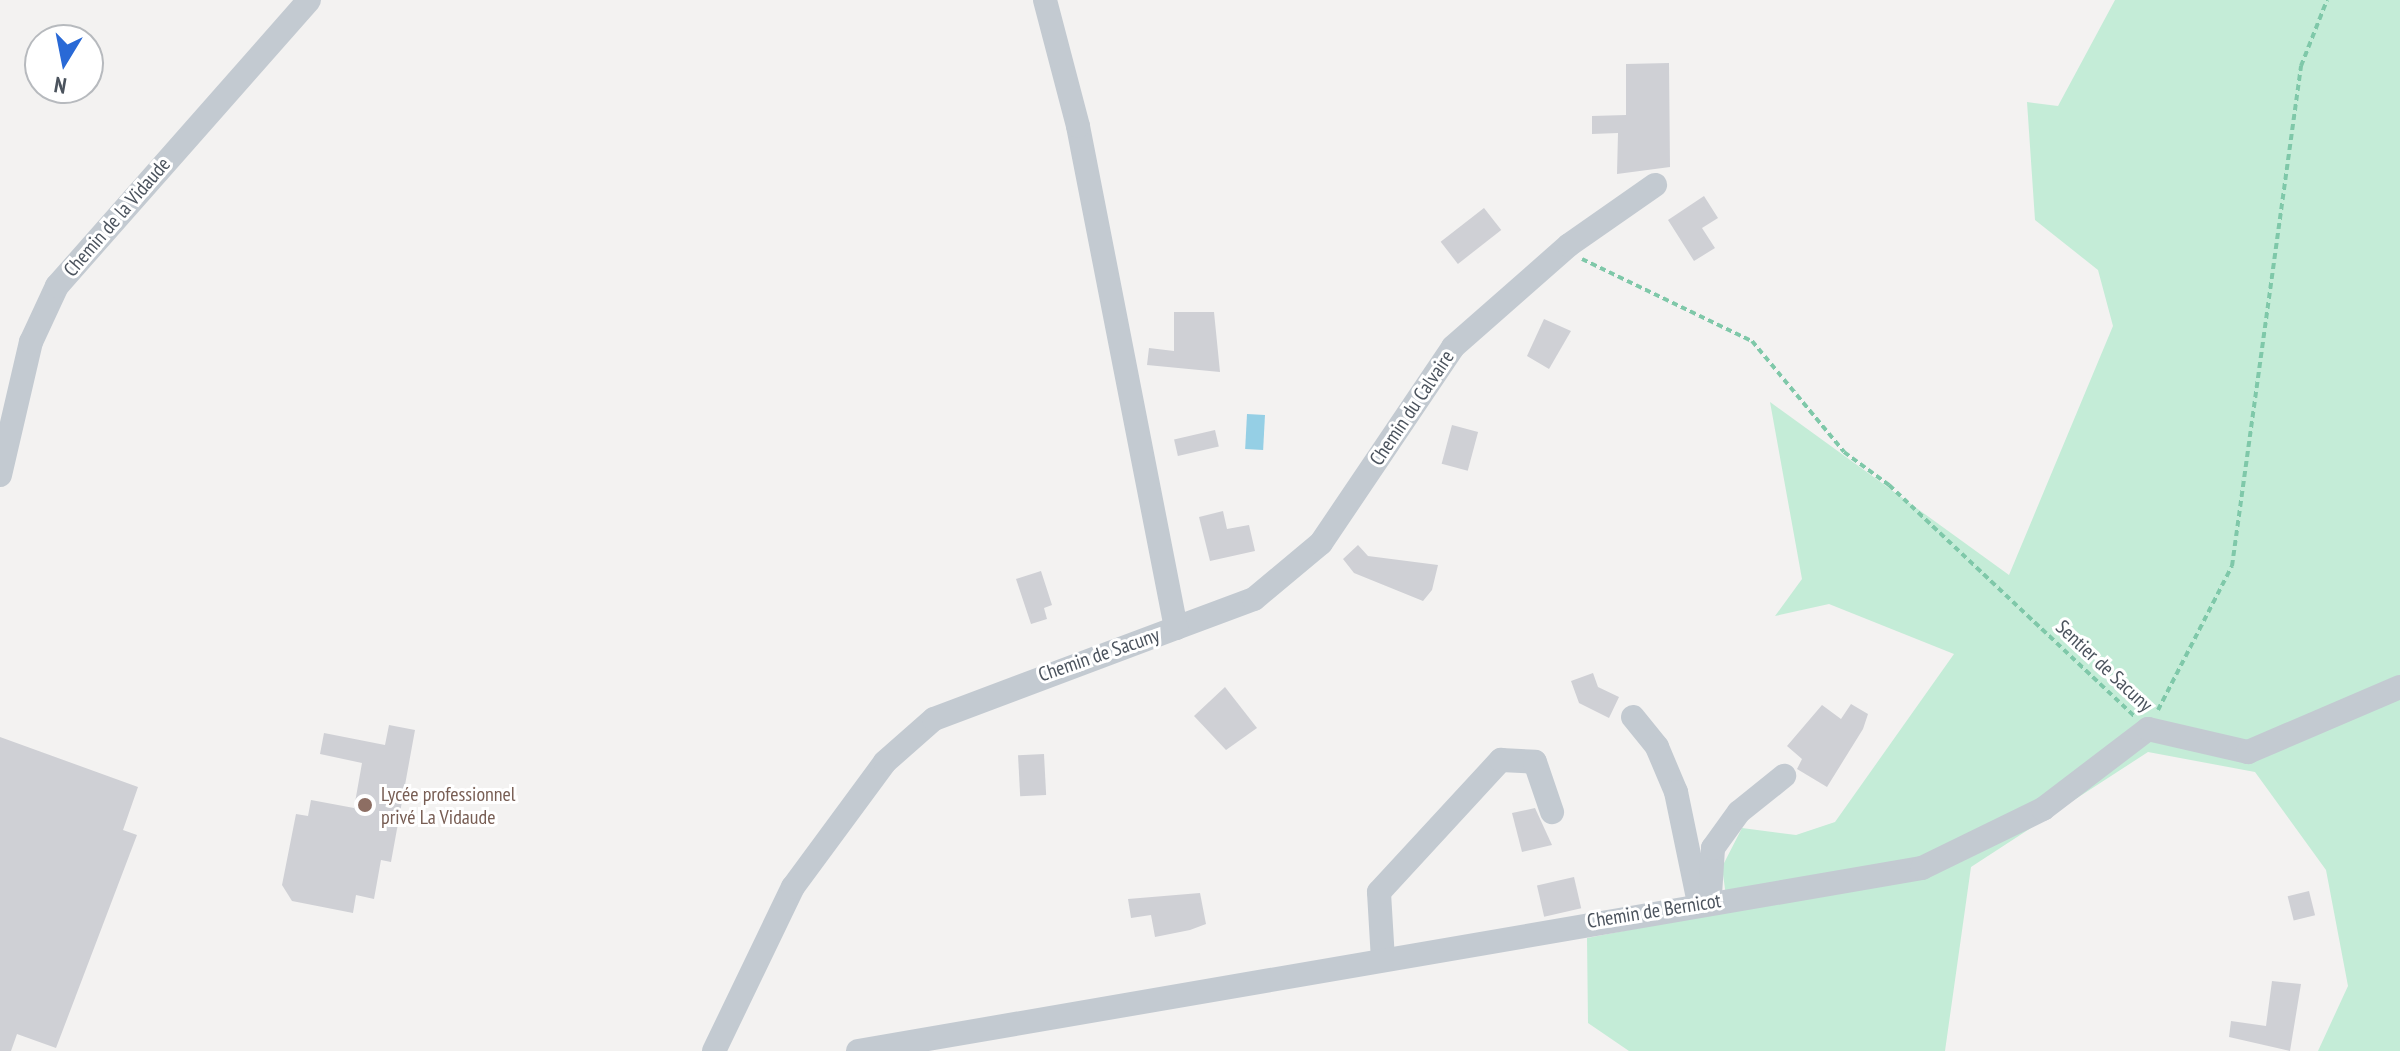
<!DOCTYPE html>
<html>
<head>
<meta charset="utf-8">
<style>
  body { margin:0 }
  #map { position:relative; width:2400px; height:1051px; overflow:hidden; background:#f3f2f1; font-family:"PT Sans Narrow",sans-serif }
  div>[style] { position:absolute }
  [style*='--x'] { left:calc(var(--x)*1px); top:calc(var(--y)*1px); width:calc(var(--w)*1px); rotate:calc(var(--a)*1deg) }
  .green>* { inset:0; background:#c4ecd7 }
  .water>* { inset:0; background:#95cfe5; transform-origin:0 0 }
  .building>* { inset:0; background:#cfd0d5; transform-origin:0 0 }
  .path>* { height:4px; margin-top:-2px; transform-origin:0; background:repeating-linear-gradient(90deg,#7fc8a9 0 6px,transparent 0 10px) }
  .minor>* { height:24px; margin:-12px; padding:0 12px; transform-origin:12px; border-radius:12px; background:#c3cad1 }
  .dots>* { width:22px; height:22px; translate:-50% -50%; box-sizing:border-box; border:4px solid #fff; border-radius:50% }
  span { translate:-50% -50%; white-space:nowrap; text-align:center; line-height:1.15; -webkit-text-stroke:6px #fff; paint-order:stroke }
  .street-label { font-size:20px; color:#4b535d }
  .education-label { font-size:20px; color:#785e54 }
  .left { translate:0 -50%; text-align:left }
  .north { position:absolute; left:24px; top:24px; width:80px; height:80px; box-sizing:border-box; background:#fff; border:2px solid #b7babe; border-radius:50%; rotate:190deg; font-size:22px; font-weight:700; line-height:32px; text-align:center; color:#4b535d }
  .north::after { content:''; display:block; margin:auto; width:28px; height:36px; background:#2969d6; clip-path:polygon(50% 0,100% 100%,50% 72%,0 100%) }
</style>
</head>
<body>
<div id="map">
  <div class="green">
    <div style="clip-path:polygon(2115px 0,2400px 0,2400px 1051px,2318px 1051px,2348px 986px,2326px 870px,2255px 772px,2148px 752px,1971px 867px,1945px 1051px,1629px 1051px,1588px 1023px,1587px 938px,1728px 911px,1722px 867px,1742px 828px,1796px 835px,1835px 822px,1954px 654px,1829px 604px,1775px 616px,1802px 579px,1770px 402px,2009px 575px,2113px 326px,2098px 270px,2035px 220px,2027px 102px,2058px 106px)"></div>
  </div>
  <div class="water">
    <div style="left:1247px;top:414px;width:18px;height:35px;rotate:3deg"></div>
  </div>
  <div class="building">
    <div style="clip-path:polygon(1669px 63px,1670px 167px,1617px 174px,1618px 133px,1592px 134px,1592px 116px,1626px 115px,1626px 64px)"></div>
    <div style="clip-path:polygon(1704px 196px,1718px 218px,1702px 228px,1715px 248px,1694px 261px,1668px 220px)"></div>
    <div style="left:1484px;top:208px;width:28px;height:55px;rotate:52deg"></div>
    <div style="clip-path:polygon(1174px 312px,1214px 312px,1220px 372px,1147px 365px,1149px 348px,1174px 351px)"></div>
    <div style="clip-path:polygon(1544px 319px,1571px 331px,1549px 369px,1527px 356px)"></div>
    <div style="left:1452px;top:425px;width:27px;height:40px;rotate:15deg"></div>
    <div style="left:1215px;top:430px;width:17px;height:42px;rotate:77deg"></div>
    <div style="clip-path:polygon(1223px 511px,1227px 529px,1249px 525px,1255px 551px,1210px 561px,1199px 517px)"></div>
    <div style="clip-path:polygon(1358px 545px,1368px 556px,1438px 565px,1432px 590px,1423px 601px,1354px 573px,1343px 559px)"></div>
    <div style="clip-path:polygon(1041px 571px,1052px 605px,1044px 608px,1047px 619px,1031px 624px,1016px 579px)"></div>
    <div style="clip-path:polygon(1593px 673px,1598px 687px,1619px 697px,1609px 718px,1579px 703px,1571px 681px)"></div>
    <div style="clip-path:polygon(1225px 687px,1257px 728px,1226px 750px,1194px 716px)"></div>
    <div style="clip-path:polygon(1851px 704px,1868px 714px,1863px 729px,1827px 787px,1797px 769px,1802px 759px,1787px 746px,1822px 705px,1841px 719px)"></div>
    <div style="clip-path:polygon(389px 725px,415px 730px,391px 862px,381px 860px,374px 899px,356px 895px,353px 913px,292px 901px,282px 885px,296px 814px,308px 816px,311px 800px,354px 808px,362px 763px,320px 754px,324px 733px,385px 745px)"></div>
    <div style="clip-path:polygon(0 737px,138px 787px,123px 830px,137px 835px,56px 1048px,17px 1034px,11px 1051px,0 1051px)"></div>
    <div style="left:1044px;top:754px;width:41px;height:26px;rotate:87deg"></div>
    <div style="clip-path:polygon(1535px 808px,1552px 845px,1522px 852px,1512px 813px)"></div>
    <div style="left:1574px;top:877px;width:32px;height:38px;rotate:77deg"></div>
    <div style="left:2309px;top:891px;width:25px;height:22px;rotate:76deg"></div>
    <div style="clip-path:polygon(1200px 893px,1206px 924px,1190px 930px,1155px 937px,1151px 915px,1131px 918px,1128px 899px)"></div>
    <div style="clip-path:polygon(2272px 981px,2301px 984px,2290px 1051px,2229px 1037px,2231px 1021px,2266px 1026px)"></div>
  </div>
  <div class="path">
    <div style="--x:1582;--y:259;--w:189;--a:25.8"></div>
    <div style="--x:1752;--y:341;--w:144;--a:50.3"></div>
    <div style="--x:1844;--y:452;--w:56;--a:36.3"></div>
    <div style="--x:1889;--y:485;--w:337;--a:43.3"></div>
    <div style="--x:2158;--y:710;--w:162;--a:-62.8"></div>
    <div style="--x:2232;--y:566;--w:505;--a:-82.14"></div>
    <div style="--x:2301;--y:66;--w:71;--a:-68.5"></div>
  </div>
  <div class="minor">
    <div style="--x:0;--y:475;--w:137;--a:-76.9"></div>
    <div style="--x:31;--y:342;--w:62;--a:-65.1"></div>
    <div style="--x:57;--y:286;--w:381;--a:-48.6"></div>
    <div style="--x:1176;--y:628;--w:83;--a:-20.4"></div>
    <div style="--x:1254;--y:599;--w:87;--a:-39.9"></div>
    <div style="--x:1321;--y:543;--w:236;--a:-56"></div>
    <div style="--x:1453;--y:347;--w:154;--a:-41.3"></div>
    <div style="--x:1569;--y:245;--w:105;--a:-34.9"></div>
    <div style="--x:1633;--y:717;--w:38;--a:51"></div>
    <div style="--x:1657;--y:747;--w:49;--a:67.1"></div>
    <div style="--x:1676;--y:792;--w:113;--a:78.3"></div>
    <div style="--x:1710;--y:895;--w:47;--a:-86.3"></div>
    <div style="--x:1713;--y:848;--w:44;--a:-54.2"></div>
    <div style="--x:1739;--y:812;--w:58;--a:-38.7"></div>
    <div style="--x:1383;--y:960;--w:68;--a:-93.4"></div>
    <div style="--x:1379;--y:892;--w:180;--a:-47.3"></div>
    <div style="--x:1501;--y:760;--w:34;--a:3"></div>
    <div style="--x:1535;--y:762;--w:53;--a:71.2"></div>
    <div style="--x:714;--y:1051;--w:182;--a:-64.3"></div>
    <div style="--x:793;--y:887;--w:155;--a:-53.6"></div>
    <div style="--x:885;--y:762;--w:65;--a:-41.3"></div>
    <div style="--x:934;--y:719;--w:259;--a:-20.6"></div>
    <div style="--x:1176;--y:628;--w:511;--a:-101.05"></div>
    <div style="--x:1078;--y:126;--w:130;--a:-104.7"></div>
    <div style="--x:858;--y:1051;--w:1080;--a:-9.76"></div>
    <div style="--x:1922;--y:868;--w:135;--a:-26"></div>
    <div style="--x:2043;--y:809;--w:132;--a:-37.3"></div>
    <div style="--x:2148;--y:729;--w:103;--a:13"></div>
    <div style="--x:2248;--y:752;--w:165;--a:-23.2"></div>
  </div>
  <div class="dots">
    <div style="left:365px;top:805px;background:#8d6e63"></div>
  </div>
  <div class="street-label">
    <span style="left:117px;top:217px;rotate:-49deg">Chemin de la Vidaude</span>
    <span style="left:1412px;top:408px;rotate:-56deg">Chemin du Calvaire</span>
    <span style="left:1099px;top:655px;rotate:-19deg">Chemin de Sacuny</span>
    <span style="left:2104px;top:666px;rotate:43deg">Sentier de Sacuny</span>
    <span style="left:1654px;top:911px;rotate:-9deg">Chemin de Bernicot</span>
  </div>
  <div class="education-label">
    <span class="left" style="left:381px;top:806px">Lycée professionnel<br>privé La Vidaude</span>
  </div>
  <div class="north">N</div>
</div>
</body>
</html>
